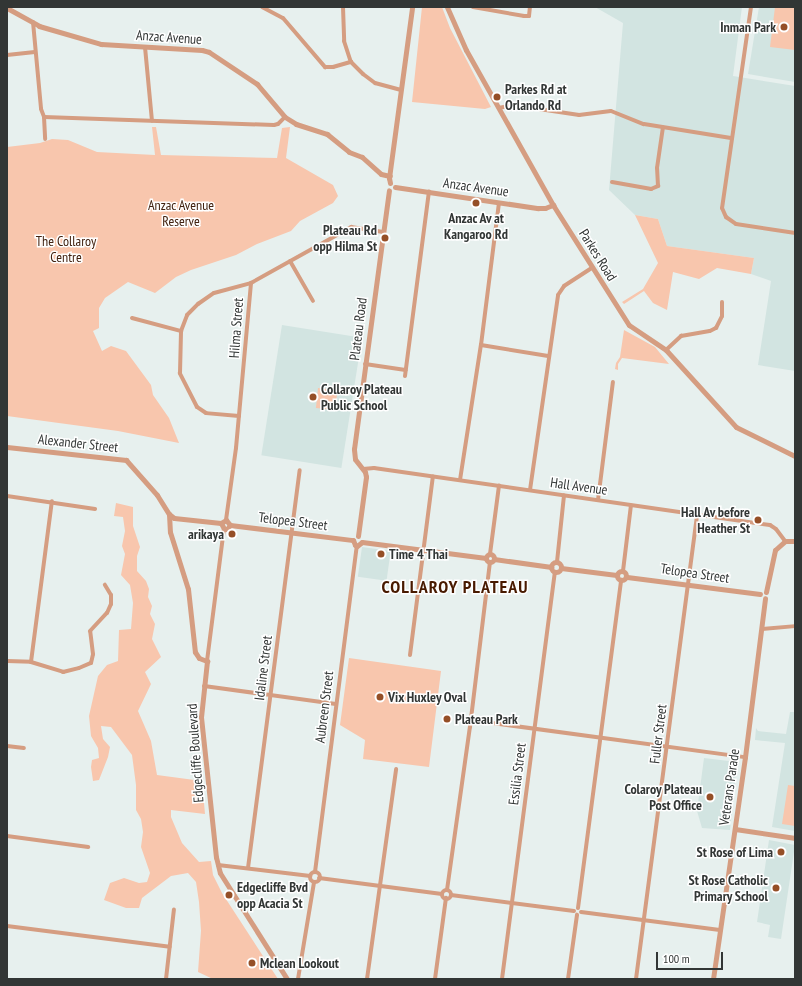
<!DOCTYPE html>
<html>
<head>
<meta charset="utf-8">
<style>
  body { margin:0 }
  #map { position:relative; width:802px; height:986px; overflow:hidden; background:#e7f0ee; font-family:"PT Sans Narrow",sans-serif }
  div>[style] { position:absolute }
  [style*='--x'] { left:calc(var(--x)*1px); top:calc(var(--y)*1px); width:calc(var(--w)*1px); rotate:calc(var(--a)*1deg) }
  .built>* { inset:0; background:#d2e4e1; transform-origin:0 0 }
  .green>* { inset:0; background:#f8c6ad; transform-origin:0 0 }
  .minor>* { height:4px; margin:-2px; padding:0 2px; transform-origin:2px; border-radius:2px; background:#d59d81 }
  .minor>.ring { margin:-2px; padding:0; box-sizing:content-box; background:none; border:4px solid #d59d81; border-radius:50% }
  .tertiary>* { height:5px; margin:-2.5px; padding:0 2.5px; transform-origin:2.5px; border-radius:2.5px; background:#d59d81 }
  .tertiary>.ring { margin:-2.5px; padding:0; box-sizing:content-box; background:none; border:5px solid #d59d81; border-radius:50% }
  .dots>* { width:11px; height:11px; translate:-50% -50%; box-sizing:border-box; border:2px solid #fff; border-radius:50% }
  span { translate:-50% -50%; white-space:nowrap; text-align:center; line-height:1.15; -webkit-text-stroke:3px #fff; paint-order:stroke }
  .poi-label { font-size:14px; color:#323635; font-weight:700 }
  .right { translate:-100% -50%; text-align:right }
  .left { translate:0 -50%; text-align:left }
  .street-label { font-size:14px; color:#323635 }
  .park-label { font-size:14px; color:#41210f }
  .district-label { font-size:18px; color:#481a00; font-weight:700; letter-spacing:1px }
  .frame { position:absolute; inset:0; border:8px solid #323635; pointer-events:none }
  .scale { position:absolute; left:656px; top:952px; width:67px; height:18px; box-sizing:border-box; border:2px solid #323635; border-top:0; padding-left:5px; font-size:12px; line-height:14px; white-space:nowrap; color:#323635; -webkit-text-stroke:3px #fff; paint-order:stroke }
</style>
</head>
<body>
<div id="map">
  <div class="built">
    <div style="clip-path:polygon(595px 7px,742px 7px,733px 76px,795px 86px,795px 371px,758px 365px,771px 281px,751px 274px,754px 258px,667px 246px,658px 219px,635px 215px,609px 190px,623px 23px)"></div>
    <div style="clip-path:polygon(759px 7px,795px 7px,795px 82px,748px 74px)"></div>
    <div style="left:282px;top:325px;width:81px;height:132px;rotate:9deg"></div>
    <div style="left:362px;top:547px;width:29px;height:30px;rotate:8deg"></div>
    <div style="clip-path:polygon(790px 712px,795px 712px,795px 831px,772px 827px,785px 743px,755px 740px,756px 728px,758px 731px,786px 734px)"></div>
    <div style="clip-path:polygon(704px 758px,737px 762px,730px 830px,702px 828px,697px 811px)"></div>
    <div style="clip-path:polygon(769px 840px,795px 845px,781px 939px,768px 937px,770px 925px,757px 922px)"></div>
  </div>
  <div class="green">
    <div style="clip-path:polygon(422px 7px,442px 7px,450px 28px,491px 107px,485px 109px,412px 102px)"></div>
    <div style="clip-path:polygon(775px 7px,795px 7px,795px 50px,770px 47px)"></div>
    <div style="clip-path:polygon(152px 127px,156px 127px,161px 155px,277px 158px,282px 128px,290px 127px,286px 158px,333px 185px,338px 196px,333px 203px,300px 221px,291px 231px,257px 244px,236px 255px,191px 270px,176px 277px,155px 293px,128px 282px,105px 298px,99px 308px,99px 328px,93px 331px,102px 351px,111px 346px,126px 351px,151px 385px,153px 395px,169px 418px,179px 443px,118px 431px,7px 416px,7px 147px,40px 143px,52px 139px,68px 140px,97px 152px,155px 155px)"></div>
    <div style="clip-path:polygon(635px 215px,658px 219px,667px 246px,754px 258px,751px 274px,717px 268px,699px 279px,673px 272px,667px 310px,653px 303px,644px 291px,624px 304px,622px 302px,643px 289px,658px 263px)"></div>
    <div style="clip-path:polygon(624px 330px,655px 347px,669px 364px,622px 358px,618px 364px,618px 370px,615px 369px,616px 363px,620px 357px)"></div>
    <div style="left:318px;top:388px;width:10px;height:20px;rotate:6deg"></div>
    <div style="left:328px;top:389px;width:10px;height:20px;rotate:11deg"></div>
    <div style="clip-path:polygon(116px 503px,133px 507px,133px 526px,140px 547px,137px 556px,137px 571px,146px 581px,149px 589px,148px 597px,152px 606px,150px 614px,155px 624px,152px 639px,161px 657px,145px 672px,151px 684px,138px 711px,151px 741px,157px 775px,202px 781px,205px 814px,171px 810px,171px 817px,182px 843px,199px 862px,211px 861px,213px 875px,222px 893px,278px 979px,213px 979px,198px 972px,201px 931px,199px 902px,196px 882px,188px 873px,171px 876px,142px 898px,139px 908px,126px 908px,104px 900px,110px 883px,124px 878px,139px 883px,147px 882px,150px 873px,141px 847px,143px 832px,141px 819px,136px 810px,136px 785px,132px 755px,111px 727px,101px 726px,103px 739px,110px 747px,108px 757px,99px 780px,93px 781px,91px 767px,92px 760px,99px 758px,98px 748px,91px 736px,89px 716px,98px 676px,107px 665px,118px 661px,119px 630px,131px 629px,133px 603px,130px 585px,121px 575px,125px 554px,122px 546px,125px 531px,123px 517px,114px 516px)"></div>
    <div style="clip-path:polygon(349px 658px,441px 671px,429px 767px,363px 759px,365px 740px,340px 725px)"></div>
    <div style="clip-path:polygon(788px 785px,795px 786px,795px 826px,782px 824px)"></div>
  </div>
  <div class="minor">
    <div style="--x:262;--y:7;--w:24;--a:28"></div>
    <div style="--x:283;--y:18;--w:65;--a:49.4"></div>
    <div style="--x:325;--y:67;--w:8;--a:0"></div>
    <div style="--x:333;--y:67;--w:19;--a:-16"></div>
    <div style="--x:351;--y:62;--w:17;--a:45"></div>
    <div style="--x:363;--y:74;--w:15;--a:37"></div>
    <div style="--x:375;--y:83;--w:27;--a:15"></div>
    <div style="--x:343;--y:7;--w:34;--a:88"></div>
    <div style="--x:344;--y:41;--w:22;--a:72"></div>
    <div style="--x:473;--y:7;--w:52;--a:10"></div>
    <div style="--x:524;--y:16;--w:5;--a:0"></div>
    <div style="--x:529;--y:16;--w:9;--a:-84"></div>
    <div style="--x:751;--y:7;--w:203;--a:98.2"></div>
    <div style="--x:722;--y:208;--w:10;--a:66"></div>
    <div style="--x:726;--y:217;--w:12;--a:35"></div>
    <div style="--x:736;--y:224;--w:60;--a:8.7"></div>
    <div style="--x:33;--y:22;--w:87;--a:84.7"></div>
    <div style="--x:41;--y:109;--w:9;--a:69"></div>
    <div style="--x:44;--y:117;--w:230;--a:2"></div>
    <div style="--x:274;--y:125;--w:4;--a:-14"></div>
    <div style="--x:278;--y:124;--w:10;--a:-45"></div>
    <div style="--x:145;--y:47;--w:74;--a:84.6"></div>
    <div style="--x:7;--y:55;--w:28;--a:-6"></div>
    <div style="--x:499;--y:108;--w:13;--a:-13"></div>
    <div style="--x:512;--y:105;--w:68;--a:8.5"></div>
    <div style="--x:579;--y:115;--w:32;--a:-7"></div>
    <div style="--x:611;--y:111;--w:35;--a:22"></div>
    <div style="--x:644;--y:124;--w:88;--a:9.1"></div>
    <div style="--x:44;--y:117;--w:22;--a:87"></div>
    <div style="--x:612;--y:182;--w:40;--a:10"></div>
    <div style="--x:651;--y:189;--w:8;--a:-23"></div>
    <div style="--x:658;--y:186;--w:18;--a:-93"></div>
    <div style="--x:657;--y:168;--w:41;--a:-81.7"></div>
    <div style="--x:290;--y:261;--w:46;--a:60.1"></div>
    <div style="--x:132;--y:318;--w:51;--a:14.9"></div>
    <div style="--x:481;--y:345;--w:68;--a:9.3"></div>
    <div style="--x:666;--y:350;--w:21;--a:-43"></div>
    <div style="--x:681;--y:336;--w:29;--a:-10"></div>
    <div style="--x:710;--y:331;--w:7;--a:-27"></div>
    <div style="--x:716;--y:328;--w:13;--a:-63"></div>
    <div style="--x:722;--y:316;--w:14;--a:-90"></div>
    <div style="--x:365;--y:364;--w:41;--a:8.3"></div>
    <div style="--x:405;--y:376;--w:186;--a:-82.6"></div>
    <div style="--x:239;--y:416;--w:33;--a:-175"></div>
    <div style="--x:206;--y:413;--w:11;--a:-146"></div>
    <div style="--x:197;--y:407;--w:38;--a:-117"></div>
    <div style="--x:180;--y:373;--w:42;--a:-88.6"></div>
    <div style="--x:181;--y:331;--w:17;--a:-69"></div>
    <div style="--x:187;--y:315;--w:16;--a:-45"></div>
    <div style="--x:198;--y:304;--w:19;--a:-35"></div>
    <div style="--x:214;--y:293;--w:38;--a:-15"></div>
    <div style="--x:363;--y:469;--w:11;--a:-5"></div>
    <div style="--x:374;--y:468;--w:400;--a:8.2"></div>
    <div style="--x:770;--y:525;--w:7;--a:34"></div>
    <div style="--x:776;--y:529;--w:15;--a:53"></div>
    <div style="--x:460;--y:480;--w:137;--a:-81.2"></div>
    <div style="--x:481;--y:345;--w:143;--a:-82.8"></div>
    <div style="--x:530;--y:490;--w:197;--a:-81.8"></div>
    <div style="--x:558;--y:295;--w:11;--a:-56"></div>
    <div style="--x:564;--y:286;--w:33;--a:-33"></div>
    <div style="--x:7;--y:496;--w:89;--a:8.4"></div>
    <div style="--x:598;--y:500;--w:119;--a:-82.8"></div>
    <div style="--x:226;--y:520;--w:73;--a:-82.1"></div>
    <div style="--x:236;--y:448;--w:166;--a:-84.8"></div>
    <div style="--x:251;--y:283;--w:115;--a:-29.2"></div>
    <div style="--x:351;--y:227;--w:31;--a:9"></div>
    <div style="--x:490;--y:554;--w:69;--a:-82.5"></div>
    <div style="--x:557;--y:562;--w:67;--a:-84"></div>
    <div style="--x:623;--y:571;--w:66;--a:-83.1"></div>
    <div style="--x:762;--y:629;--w:33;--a:-5"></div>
    <div style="--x:410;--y:655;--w:180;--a:-82.7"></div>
    <div style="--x:7;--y:661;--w:24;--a:2"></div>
    <div style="--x:31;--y:662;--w:34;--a:17"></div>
    <div style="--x:63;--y:672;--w:16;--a:-14"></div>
    <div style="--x:79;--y:668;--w:13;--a:-23"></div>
    <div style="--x:91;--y:663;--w:9;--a:-77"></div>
    <div style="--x:93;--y:654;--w:23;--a:-97"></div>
    <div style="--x:90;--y:631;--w:25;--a:-47"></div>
    <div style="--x:107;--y:613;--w:10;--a:-66"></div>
    <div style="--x:111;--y:604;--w:9;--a:-90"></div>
    <div style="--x:111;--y:595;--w:12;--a:-121"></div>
    <div style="--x:207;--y:661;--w:133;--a:-82.7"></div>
    <div style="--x:31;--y:662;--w:162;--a:-82.6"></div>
    <div style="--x:204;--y:686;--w:133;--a:7.8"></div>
    <div style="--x:470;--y:720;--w:277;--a:7.7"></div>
    <div style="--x:7;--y:746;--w:17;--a:7"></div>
    <div style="--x:7;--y:836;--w:82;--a:7.7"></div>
    <div style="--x:218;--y:865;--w:93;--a:6.8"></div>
    <div style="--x:248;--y:868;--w:401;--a:-82.6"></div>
    <div style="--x:315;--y:872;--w:329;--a:-82.7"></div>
    <div class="ring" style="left:310px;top:872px;width:6px;height:6px"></div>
    <div style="--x:319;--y:878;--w:124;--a:7.4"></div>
    <div class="ring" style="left:441.5px;top:889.5px;width:5px;height:5px"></div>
    <div style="--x:447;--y:890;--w:165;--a:-82"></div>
    <div style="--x:470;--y:727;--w:166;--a:-83.1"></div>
    <div style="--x:451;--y:895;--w:124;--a:7.4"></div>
    <div style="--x:578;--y:908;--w:331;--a:-82.5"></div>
    <div style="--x:581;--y:912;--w:140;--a:7.4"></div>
    <div style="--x:7;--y:926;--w:164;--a:7.3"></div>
    <div style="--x:166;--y:979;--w:70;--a:-83.5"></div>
    <div style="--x:298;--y:979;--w:98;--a:-80.6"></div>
    <div style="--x:367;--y:979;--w:212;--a:-82.1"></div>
    <div style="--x:435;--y:979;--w:82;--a:-82.3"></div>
    <div style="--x:502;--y:979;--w:410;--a:-82.6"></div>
    <div style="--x:568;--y:979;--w:65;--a:-82"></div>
    <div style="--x:636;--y:979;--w:468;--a:-82.5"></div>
  </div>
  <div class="tertiary">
    <div style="--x:447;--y:7;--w:47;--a:66.2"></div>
    <div style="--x:466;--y:50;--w:178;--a:60.7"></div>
    <div style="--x:553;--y:205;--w:142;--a:57.7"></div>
    <div style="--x:629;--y:325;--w:45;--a:34"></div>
    <div style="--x:666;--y:350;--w:104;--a:47.7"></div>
    <div style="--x:736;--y:427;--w:66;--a:26.2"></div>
    <div style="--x:7;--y:8;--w:37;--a:29"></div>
    <div style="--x:39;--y:26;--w:65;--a:16.2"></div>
    <div style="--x:101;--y:44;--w:101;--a:3.4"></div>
    <div style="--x:202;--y:50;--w:7;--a:16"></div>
    <div style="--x:209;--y:52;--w:58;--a:33.7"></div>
    <div style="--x:257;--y:84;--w:43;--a:49.7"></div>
    <div style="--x:285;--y:117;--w:13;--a:32"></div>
    <div style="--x:296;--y:124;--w:33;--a:18"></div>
    <div style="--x:327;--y:134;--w:28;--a:39"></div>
    <div style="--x:349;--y:152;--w:14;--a:21"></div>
    <div style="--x:362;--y:157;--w:25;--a:42"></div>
    <div style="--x:381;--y:174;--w:9;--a:13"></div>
    <div style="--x:390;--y:183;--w:5;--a:-101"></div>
    <div style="--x:389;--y:178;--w:173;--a:-82.3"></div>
    <div style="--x:395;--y:187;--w:145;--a:8.4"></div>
    <div style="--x:538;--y:208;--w:7;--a:0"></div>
    <div style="--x:545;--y:208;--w:9;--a:-21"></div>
    <div style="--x:7;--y:447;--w:120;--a:6.2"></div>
    <div style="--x:126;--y:460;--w:47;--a:48.5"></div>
    <div style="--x:157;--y:495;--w:22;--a:58"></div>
    <div style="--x:169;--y:514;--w:6;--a:39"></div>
    <div style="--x:174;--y:518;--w:47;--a:6.1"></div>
    <div style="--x:169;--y:514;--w:18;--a:87"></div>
    <div style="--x:170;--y:532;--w:60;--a:72.5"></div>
    <div style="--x:188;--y:589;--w:63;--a:83.7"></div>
    <div style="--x:195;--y:652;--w:7;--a:56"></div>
    <div style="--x:199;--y:658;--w:9;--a:21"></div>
    <div style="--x:207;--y:661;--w:56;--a:96.1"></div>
    <div style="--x:201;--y:717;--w:141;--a:83.9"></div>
    <div style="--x:216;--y:857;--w:16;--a:76"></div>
    <div style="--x:220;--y:873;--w:125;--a:57.7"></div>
    <div style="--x:221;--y:523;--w:7;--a:63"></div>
    <div style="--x:224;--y:529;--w:3;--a:0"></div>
    <div style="--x:227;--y:529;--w:5;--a:-53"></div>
    <div style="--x:221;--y:523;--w:6;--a:-31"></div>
    <div style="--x:226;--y:520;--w:6;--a:51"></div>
    <div style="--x:230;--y:525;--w:124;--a:7"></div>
    <div style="--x:358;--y:536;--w:60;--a:-82.3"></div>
    <div style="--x:366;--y:477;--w:5;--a:-101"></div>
    <div style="--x:365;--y:472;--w:16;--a:-128"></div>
    <div style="--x:355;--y:459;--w:10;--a:-96"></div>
    <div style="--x:354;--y:449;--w:261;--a:-82.3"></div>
    <div style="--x:353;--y:540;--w:5;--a:68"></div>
    <div style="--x:355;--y:545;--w:2;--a:27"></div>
    <div style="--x:357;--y:546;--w:6;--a:-39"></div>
    <div style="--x:362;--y:542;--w:125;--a:7.4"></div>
    <div class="ring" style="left:486px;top:554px;width:3px;height:3px"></div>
    <div style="--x:494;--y:559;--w:58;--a:8"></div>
    <div class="ring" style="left:551px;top:562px;width:5px;height:5px"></div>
    <div style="--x:561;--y:568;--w:56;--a:7.1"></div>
    <div class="ring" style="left:617.5px;top:571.5px;width:4px;height:4px"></div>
    <div style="--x:627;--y:577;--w:134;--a:7.3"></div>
    <div style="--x:766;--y:592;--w:43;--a:-77.9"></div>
    <div style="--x:775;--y:550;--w:13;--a:-42"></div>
    <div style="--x:785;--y:541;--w:10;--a:0"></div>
    <div style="--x:735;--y:829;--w:61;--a:8.5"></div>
    <div style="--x:713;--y:979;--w:224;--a:-81.8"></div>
    <div style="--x:745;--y:757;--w:160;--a:-82.8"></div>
  </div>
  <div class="dots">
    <div style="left:784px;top:27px;background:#954f27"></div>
    <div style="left:497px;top:97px;background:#954f27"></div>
    <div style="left:476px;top:203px;background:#954f27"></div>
    <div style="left:385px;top:238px;background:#954f27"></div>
    <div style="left:313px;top:397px;background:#954f27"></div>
    <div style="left:758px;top:520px;background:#954f27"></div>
    <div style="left:232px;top:534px;background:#954f27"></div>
    <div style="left:381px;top:554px;background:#954f27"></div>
    <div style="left:380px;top:697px;background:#954f27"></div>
    <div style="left:447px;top:719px;background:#954f27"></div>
    <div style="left:710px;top:797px;background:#954f27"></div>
    <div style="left:781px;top:852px;background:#954f27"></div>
    <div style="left:776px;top:888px;background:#954f27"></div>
    <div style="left:229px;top:895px;background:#954f27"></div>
    <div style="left:252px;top:963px;background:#954f27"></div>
  </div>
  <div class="poi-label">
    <span class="right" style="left:776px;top:27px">Inman Park</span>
    <span class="left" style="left:505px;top:97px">Parkes Rd at<br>Orlando Rd</span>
    <span style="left:476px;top:226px">Anzac Av at<br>Kangaroo Rd</span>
    <span class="right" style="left:377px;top:238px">Plateau Rd<br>opp Hilma St</span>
    <span class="left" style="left:321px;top:397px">Collaroy Plateau<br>Public School</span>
    <span class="right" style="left:750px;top:520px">Hall Av before<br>Heather St</span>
    <span class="right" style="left:224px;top:534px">arikaya</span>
    <span class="left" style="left:389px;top:554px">Time 4 Thai</span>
    <span class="left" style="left:388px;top:697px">Vix Huxley Oval</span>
    <span class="left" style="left:455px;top:719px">Plateau Park</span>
    <span class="right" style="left:702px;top:797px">Colaroy Plateau<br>Post Office</span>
    <span class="right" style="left:773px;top:852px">St Rose of Lima</span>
    <span class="right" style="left:768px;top:888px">St Rose Catholic<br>Primary School</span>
    <span class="left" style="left:237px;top:895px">Edgecliffe Bvd<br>opp Acacia St</span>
    <span class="left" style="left:260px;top:963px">Mclean Lookout</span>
  </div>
  <div class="street-label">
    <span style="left:169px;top:37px;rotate:4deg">Anzac Avenue</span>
    <span style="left:476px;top:187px;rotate:8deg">Anzac Avenue</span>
    <span style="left:598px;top:255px;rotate:58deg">Parkes Road</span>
    <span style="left:236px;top:328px;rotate:-86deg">Hilma Street</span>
    <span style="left:358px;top:329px;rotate:-83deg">Plateau Road</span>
    <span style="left:78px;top:443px;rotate:6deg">Alexander Street</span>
    <span style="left:579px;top:486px;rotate:8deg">Hall Avenue</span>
    <span style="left:293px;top:521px;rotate:7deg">Telopea Street</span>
    <span style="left:695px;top:573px;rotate:8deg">Telopea Street</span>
    <span style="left:263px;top:668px;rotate:-83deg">Idaline Street</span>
    <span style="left:324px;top:707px;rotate:-83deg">Aubreen Street</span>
    <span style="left:658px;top:734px;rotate:-83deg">Fuller Street</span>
    <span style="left:195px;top:753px;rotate:-94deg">Edgecliffe Boulevard</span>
    <span style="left:517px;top:774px;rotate:-83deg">Essilia Street</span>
    <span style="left:729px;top:787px;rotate:-82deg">Veterans Parade</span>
  </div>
  <div class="park-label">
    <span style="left:181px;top:213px">Anzac Avenue<br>Reserve</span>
    <span style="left:66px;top:249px">The Collaroy<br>Centre</span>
  </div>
  <div class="district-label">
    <span style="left:455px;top:587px">COLLAROY PLATEAU</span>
  </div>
  <div class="frame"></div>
  <div class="scale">100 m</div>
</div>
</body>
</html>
